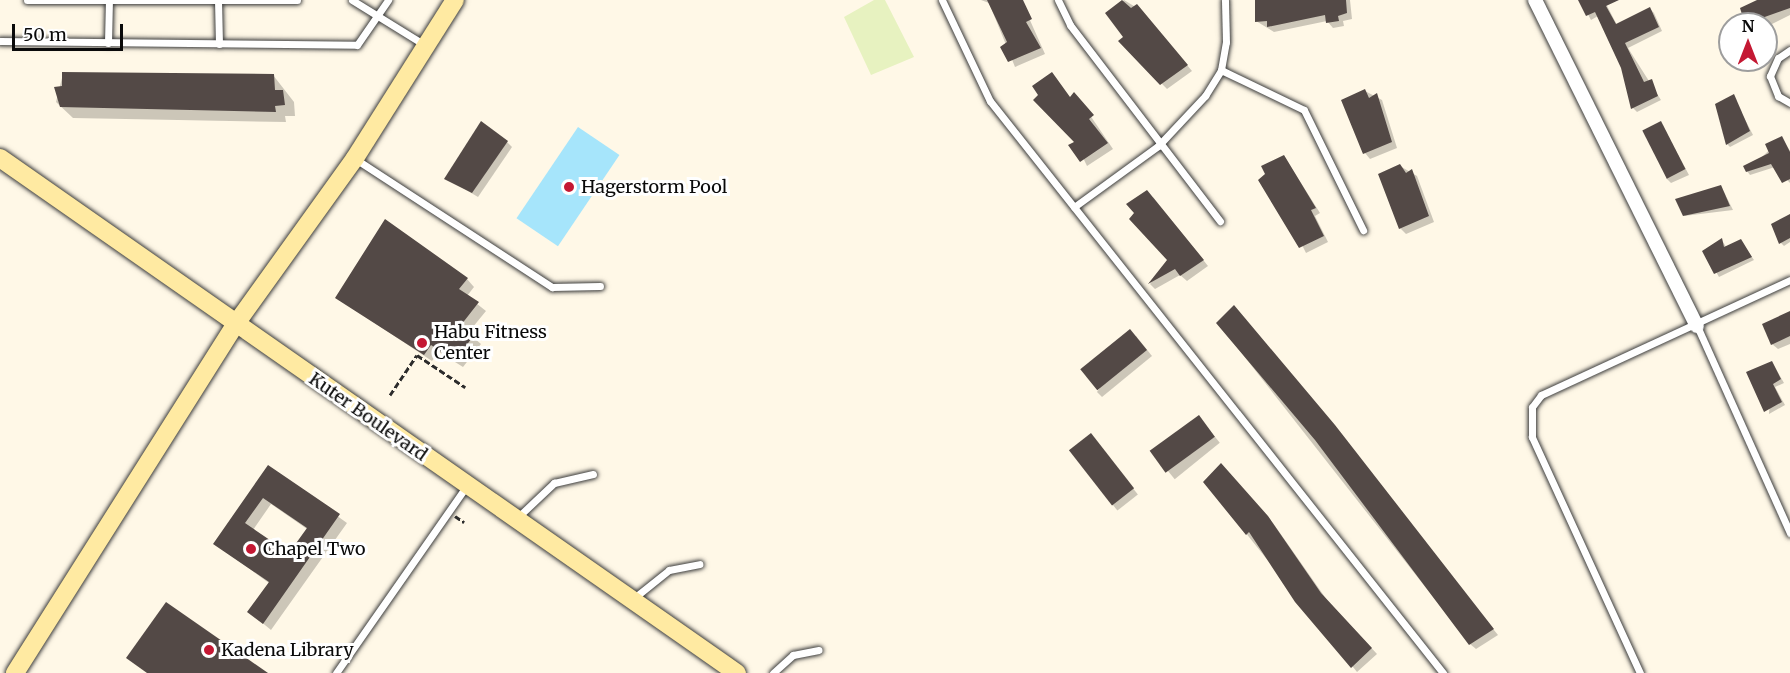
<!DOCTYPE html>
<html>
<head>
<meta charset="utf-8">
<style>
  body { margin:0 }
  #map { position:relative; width:1790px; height:673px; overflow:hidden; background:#fff8e7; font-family:Merriweather,serif }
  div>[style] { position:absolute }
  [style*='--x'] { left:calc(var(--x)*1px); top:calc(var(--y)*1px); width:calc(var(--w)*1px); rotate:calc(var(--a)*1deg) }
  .pitch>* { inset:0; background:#e7f2c0 }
  .water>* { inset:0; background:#a6e5fb; transform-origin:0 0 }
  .shadow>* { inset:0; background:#0003; transform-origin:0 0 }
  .building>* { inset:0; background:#534946; transform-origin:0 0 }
  .path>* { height:3px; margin-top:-1.5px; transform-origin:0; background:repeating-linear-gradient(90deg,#2c2c2c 0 6px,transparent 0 9px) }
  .roads { filter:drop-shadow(0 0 2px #3d3d3d) drop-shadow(0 0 2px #3d3d3d) }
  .lane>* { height:7px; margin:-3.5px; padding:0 3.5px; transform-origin:3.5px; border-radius:3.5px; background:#fff }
  .street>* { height:14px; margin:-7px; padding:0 7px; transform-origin:7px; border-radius:7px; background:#fff }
  .secondary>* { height:18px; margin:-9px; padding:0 9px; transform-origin:9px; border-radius:9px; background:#ffeaa2 }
  .dots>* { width:16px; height:16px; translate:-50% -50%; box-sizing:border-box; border:3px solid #fff; border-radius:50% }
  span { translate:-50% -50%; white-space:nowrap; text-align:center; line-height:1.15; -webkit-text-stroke:6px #fff; paint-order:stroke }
  .poi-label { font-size:18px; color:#0a0a0a }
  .left { translate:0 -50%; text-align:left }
  .street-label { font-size:18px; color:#0a0a0a }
  .north { position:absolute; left:1718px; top:12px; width:60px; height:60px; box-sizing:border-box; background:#fff; border:2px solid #9d9d9d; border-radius:50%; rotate:0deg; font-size:16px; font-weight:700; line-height:24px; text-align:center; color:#0a0a0a }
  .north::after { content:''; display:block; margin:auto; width:21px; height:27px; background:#c41833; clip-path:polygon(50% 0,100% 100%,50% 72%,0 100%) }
  .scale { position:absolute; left:12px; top:24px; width:111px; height:27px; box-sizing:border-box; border:3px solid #0a0a0a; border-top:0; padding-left:8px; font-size:18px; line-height:21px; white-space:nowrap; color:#0a0a0a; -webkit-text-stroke:4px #fff; paint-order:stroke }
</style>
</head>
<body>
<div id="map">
  <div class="pitch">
    <div style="clip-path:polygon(874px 0,885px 0,914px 57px,871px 75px,844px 17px)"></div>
  </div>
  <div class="water">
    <div style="left:578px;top:127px;width:50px;height:110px;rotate:34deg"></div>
  </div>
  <div class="shadow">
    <div style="clip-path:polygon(981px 0,1021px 0,1045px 54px,1015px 67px,989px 3px)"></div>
    <div style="clip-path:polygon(1124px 0,1142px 11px,1192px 71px,1167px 89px,1120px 41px,1125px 38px,1107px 14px)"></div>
    <div style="clip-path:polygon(1256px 0,1350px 0,1352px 19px,1343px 21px,1344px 26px,1333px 28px,1327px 21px,1274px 32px,1256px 21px)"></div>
    <div style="clip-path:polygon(1580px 0,1604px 0,1617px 25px,1650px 9px,1654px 13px,1662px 31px,1628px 48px,1661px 100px,1637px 112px,1633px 108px,1622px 67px,1598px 16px,1591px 20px)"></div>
    <div style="clip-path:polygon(1761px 0,1790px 0,1790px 15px,1766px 27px,1747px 24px,1741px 9px)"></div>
    <div style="clip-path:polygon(63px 74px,273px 75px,294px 102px,295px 116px,285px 116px,286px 122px,73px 118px,56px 102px)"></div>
    <div style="clip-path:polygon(1365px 91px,1382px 100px,1397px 148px,1370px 159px,1365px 153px)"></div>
    <div style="clip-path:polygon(1733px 96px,1753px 135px,1730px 147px,1727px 144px)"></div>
    <div style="clip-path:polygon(1079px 99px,1113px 149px,1087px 166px,1076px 143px)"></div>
    <div style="clip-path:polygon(1661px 123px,1689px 175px,1671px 183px,1666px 178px)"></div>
    <div style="clip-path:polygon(1782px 138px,1790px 151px,1790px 183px,1775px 167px,1750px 175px,1747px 171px)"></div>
    <div style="clip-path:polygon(507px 142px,512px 147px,478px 197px,446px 178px)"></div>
    <div style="clip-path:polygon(1284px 156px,1320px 213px,1315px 216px,1328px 242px,1306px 253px,1267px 175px)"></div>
    <div style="clip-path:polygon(1400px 166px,1417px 176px,1434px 222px,1406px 234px,1400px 228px)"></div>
    <div style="clip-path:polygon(1721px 186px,1733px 210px,1684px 216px)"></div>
    <div style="clip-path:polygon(1153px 197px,1208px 266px,1187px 281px,1180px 275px,1155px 289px,1150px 284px,1169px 260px)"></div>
    <div style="clip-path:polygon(1790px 216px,1790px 242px,1784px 246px,1781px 243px)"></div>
    <div style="clip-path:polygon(1722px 240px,1726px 247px,1741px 241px,1754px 260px,1719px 277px,1704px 251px)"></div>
    <div style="clip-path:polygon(467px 279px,474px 287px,467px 296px,486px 311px,468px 333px,481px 344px,463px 367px,439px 352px,432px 361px,337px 298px)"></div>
    <div style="clip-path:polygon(1239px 313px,1498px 635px,1476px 649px,1470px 644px,1218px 323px)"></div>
    <div style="clip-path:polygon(1790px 313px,1790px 344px,1778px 349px,1772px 344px)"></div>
    <div style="clip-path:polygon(1136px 336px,1152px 356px,1102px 397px,1097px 392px)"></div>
    <div style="clip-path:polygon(1772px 362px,1784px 383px,1775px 387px,1785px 405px,1769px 414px)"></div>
    <div style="left:1199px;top:417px;width:33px;height:58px;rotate:51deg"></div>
    <div style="left:1096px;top:441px;width:68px;height:26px;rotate:52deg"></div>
    <div style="clip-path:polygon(evenodd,269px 467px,347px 523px,271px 630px,249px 612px,269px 583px,215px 544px,269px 467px,271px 504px,307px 529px,290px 555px,253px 530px,271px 504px)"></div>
    <div style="clip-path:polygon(1227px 471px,1273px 523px,1327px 600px,1377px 654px,1357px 672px,1205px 482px)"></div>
  </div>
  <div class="building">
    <div style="clip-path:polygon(987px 0,1023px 0,1032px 19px,1026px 22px,1041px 48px,1008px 62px,1000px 47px,1007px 42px)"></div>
    <div style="clip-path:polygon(1122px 0,1131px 8px,1137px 4px,1188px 65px,1160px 85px,1118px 41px,1123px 37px,1105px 13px)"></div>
    <div style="clip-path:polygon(1255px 0,1346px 0,1347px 13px,1338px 16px,1339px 21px,1326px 23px,1325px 15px,1267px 27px,1267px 21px,1255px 22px)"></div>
    <div style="clip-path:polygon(1578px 0,1619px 0,1606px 6px,1616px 24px,1650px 7px,1659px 27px,1625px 43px,1644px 82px,1652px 79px,1658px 96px,1631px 109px,1621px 68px,1595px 12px,1586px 16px)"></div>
    <div style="clip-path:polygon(1757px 0,1790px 0,1790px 8px,1745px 24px,1740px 8px)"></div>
    <div style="clip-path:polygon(62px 72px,274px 74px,275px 90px,283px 90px,285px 105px,275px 106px,276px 112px,60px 107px,54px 87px,62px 86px)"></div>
    <div style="clip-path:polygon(1052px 72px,1070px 97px,1074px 92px,1094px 115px,1089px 119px,1108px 143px,1080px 162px,1068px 145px,1074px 142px,1033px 100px,1038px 95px,1032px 86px)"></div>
    <div style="clip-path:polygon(1365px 89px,1369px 98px,1377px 93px,1392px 142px,1363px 154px,1341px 100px)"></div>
    <div style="clip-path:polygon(1734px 94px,1750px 131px,1726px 145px,1715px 104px)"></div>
    <div style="clip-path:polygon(481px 121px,508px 141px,472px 193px,444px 179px)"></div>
    <div style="left:1661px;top:121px;width:54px;height:21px;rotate:63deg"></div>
    <div style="clip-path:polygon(1782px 136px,1790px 152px,1790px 179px,1782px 183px,1771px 164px,1746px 172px,1743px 166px,1769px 153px,1765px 144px)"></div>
    <div style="clip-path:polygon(1284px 155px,1316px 208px,1311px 210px,1324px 236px,1299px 248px,1258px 180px,1265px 174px,1261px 166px)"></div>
    <div style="clip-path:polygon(1400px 164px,1406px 173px,1412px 169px,1429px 216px,1399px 229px,1378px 174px)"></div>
    <div style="clip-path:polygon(1721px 185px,1730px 206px,1683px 216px,1675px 199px)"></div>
    <div style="clip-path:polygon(1147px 190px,1204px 260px,1180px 276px,1175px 269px,1148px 284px,1167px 260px,1129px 219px,1134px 213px,1126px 204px)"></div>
    <div style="clip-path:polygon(1790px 214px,1790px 238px,1779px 244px,1771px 224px)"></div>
    <div style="clip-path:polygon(385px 219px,468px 278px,459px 289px,479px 302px,461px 325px,474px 335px,455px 361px,431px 345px,424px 355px,335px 298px)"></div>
    <div style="clip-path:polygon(1722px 238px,1724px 247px,1741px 239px,1752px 257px,1714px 274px,1702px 251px)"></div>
    <div style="clip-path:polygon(1234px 305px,1335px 425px,1494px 629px,1469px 645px,1315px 440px,1216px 323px)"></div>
    <div style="clip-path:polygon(1790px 311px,1790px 336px,1771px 345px,1762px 324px)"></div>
    <div style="left:1130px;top:329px;width:27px;height:64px;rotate:51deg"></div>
    <div style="clip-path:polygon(1772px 361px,1781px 379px,1773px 384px,1782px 402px,1764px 412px,1746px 372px)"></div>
    <div style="left:1199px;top:415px;width:27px;height:61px;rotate:54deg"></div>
    <div style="left:1091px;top:433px;width:70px;height:28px;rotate:52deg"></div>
    <div style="clip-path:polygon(1221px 463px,1268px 516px,1321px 593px,1372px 648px,1351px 668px,1295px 602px,1249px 532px,1246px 535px,1203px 482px)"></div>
    <div style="clip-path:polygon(evenodd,268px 465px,340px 514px,263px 624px,247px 612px,269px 582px,213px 544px,268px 465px,263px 498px,307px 528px,289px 553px,245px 523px,263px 498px)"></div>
    <div style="clip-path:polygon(166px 602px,235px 650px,268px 673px,147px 673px,126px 658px)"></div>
  </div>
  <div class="path">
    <div style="--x:390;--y:395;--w:48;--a:-56"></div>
    <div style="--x:417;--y:355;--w:58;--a:33.7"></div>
    <div style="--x:455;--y:516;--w:11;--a:34"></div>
  </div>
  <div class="roads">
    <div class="lane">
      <div style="--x:27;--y:0;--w:270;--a:0"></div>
      <div style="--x:218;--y:0;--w:44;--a:88.7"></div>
      <div style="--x:352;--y:0;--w:86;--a:31.7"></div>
      <div style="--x:942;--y:0;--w:112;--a:64.6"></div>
      <div style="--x:990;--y:101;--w:730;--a:51.62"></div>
      <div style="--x:1058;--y:0;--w:28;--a:64"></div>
      <div style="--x:1070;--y:25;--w:247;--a:52.6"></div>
      <div style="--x:0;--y:41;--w:357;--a:0.6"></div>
      <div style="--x:357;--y:45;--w:55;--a:-55.4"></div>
      <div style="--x:108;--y:43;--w:43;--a:-88.7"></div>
      <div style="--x:1790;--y:50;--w:14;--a:146"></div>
      <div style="--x:1778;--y:58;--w:20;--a:114"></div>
      <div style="--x:1770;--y:76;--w:22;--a:68"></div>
      <div style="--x:1778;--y:96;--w:14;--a:30"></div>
      <div style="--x:1221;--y:70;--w:92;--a:25.7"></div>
      <div style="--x:1304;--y:110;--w:134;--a:63.8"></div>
      <div style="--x:357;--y:160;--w:233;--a:33.1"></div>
      <div style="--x:552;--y:287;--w:48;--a:-1.2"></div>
      <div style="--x:1074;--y:207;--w:104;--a:-36"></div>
      <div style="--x:1158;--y:146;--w:69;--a:-46.8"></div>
      <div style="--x:1205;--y:96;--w:31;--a:-58"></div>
      <div style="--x:1221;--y:70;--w:28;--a:-80"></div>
      <div style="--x:1226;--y:42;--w:42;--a:-91.4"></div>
      <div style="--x:1697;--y:326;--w:227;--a:65.8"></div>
      <div style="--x:518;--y:517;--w:50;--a:-43.4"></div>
      <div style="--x:554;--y:483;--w:40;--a:-13"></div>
      <div style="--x:634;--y:598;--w:45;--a:-38.7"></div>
      <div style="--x:669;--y:570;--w:31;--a:-11"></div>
      <div style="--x:336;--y:673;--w:229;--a:-55.1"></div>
      <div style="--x:773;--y:673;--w:27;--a:-42"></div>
      <div style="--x:793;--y:655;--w:26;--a:-11"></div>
      <div style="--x:1640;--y:673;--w:260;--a:-114.6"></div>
      <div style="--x:1532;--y:437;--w:30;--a:-90"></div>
      <div style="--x:1532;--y:407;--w:15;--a:-53"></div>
      <div style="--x:1541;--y:395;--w:274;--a:-24.8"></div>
    </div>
    <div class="street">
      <div style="--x:1535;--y:0;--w:364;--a:63.6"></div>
    </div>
    <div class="secondary">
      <div style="--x:0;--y:158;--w:899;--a:34.95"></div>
      <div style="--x:15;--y:673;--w:412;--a:-57.7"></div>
      <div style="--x:235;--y:325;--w:206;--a:-54.3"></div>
      <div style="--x:355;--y:158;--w:187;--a:-57.7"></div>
    </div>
  </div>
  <div class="dots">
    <div style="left:569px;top:187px;background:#c41833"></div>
    <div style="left:422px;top:343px;background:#c41833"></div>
    <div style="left:251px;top:549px;background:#c41833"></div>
    <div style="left:209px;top:650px;background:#c41833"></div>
  </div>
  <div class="poi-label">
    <span class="left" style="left:581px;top:187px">Hagerstorm Pool</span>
    <span class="left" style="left:434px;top:343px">Habu Fitness<br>Center</span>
    <span class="left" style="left:263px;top:549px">Chapel Two</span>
    <span class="left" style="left:221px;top:650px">Kadena Library</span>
  </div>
  <div class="street-label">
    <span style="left:368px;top:417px;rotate:35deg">Kuter Boulevard</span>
  </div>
  <div class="north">N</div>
  <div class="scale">50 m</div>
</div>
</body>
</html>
